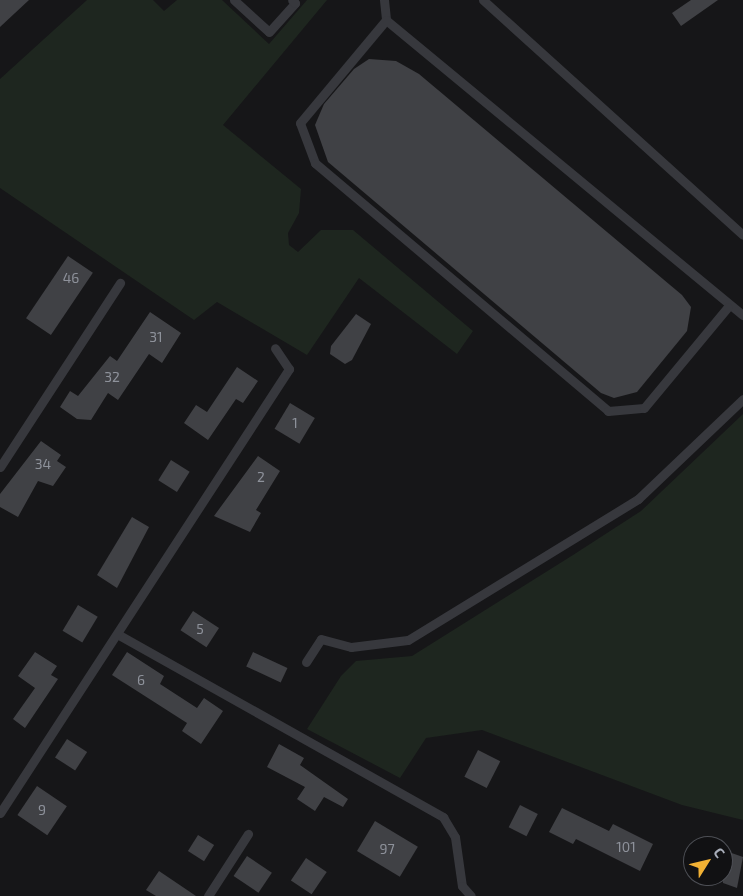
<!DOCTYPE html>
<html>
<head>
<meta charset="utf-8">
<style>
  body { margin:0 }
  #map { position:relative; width:743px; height:896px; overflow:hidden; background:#161618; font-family:"Exo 2",sans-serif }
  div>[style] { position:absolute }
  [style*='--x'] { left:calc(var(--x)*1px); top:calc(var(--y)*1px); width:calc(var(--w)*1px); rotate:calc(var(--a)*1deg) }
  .green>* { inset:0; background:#1e261f }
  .building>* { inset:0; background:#404145; transform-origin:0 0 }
  .service>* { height:9px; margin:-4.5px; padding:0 4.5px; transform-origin:4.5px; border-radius:4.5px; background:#37383d }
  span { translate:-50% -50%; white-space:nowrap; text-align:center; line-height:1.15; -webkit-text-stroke:4px #111113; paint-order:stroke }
  .number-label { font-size:14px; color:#8e929b }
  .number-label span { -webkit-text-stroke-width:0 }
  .north { position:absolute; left:683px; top:836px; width:50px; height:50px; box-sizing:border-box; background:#111113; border:1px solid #4d4f55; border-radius:50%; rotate:54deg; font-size:14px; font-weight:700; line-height:20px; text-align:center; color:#a8adb8 }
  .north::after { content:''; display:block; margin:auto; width:18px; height:22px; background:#f2b134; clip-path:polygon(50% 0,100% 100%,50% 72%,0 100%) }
</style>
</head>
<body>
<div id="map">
  <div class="green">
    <div style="clip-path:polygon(87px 0,153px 0,164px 11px,177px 0,222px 0,269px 44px,307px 0,327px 0,223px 125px,301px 189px,299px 213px,288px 233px,289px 245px,298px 252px,321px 230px,353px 230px,473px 331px,457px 354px,359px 278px,307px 355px,217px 302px,194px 320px,0 188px,0 79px)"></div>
    <div style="clip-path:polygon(743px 414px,743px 820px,682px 805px,482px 730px,426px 738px,400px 778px,307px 729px,341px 676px,356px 661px,412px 656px,573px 555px,641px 511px)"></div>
  </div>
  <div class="building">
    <div style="clip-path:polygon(0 0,29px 0,0 27px)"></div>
    <div style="clip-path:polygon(691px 0,718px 0,681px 26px,672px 13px)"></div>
    <div style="clip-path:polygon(369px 59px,396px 61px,419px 74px,682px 295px,691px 307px,687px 331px,637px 392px,614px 398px,601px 393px,328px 162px,315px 125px,324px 104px,354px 69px)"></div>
    <div style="left:68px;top:256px;width:30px;height:75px;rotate:34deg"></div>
    <div style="clip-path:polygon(150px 312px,181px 333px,162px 363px,149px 354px,118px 400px,108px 393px,91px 420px,77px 419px,60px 407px,70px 391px,78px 396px,110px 356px,117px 361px)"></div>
    <div style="clip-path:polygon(356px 314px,371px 324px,352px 360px,345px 364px,330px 354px,331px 346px)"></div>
    <div style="clip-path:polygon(237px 367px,258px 381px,243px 403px,236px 399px,208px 440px,184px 423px,196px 405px,207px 412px)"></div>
    <div style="left:290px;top:403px;width:29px;height:30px;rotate:31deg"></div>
    <div style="clip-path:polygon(41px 441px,61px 455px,57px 461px,66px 467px,53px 486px,38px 481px,18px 517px,0 507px,0 494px)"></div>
    <div style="clip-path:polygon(258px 456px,280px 471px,256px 510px,261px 513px,250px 532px,214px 516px)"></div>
    <div style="left:171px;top:460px;width:22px;height:24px;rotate:32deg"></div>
    <div style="clip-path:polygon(132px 517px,149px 527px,117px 588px,97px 575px)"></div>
    <div style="left:78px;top:605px;width:23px;height:30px;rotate:31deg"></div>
    <div style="left:193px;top:611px;width:31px;height:23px;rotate:33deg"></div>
    <div style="clip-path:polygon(35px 652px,57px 666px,51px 675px,58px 679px,25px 728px,13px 719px,35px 688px,18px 676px)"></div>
    <div style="clip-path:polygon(127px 652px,164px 676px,160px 684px,197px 708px,204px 698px,223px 711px,201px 744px,182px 731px,187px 723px,112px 675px)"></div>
    <div style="left:253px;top:652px;width:38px;height:16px;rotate:25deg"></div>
    <div style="left:67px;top:739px;width:24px;height:22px;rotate:33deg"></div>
    <div style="clip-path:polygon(279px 744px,304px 758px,300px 765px,348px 799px,343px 807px,324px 797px,315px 811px,297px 799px,305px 787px,267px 767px)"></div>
    <div style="left:478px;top:750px;width:25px;height:30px;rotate:27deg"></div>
    <div style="left:37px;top:786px;width:36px;height:35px;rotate:34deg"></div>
    <div style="left:520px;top:805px;width:20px;height:25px;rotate:27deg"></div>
    <div style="clip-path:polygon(562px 808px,609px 831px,613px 824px,653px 844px,640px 871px,576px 839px,573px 844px,549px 832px)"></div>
    <div style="left:375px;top:821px;width:50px;height:35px;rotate:31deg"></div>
    <div style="left:198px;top:835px;width:19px;height:19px;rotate:32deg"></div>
    <div style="clip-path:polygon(723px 850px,743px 857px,737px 888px,723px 883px)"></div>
    <div style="left:247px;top:856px;width:30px;height:24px;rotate:34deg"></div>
    <div style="left:306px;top:858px;width:25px;height:27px;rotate:34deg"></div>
    <div style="clip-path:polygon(159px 871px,196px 896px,156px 896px,146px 890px)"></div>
  </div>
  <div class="service">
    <div style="--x:234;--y:0;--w:47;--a:42.4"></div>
    <div style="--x:269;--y:32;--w:39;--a:-48"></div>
    <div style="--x:295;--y:3;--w:4;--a:-135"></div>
    <div style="--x:384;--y:0;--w:20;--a:84"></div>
    <div style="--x:386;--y:20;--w:463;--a:39.6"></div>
    <div style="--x:483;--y:0;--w:350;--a:42.1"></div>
    <div style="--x:386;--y:20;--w:134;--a:129.9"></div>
    <div style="--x:300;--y:123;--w:43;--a:69.4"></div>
    <div style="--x:315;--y:163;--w:384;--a:40.2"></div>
    <div style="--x:608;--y:411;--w:36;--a:-5"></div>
    <div style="--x:644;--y:408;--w:131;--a:-50.3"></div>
    <div style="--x:0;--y:467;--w:220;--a:-56.9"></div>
    <div style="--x:119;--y:635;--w:372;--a:29.3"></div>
    <div style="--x:443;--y:817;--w:23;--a:59"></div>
    <div style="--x:455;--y:837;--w:49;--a:81.9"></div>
    <div style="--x:462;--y:886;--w:13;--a:48"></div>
    <div style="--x:306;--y:662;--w:27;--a:-57"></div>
    <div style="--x:321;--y:639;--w:31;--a:15"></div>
    <div style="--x:351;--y:647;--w:57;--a:-7"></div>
    <div style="--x:408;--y:640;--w:270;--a:-31.5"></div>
    <div style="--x:638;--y:499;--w:145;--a:-43.6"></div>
    <div style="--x:0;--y:813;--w:530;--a:-56.94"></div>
    <div style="--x:289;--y:369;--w:25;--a:-124"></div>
    <div style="--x:208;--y:896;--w:74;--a:-57.2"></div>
  </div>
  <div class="number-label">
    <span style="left:71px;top:278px">46</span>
    <span style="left:156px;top:337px">31</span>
    <span style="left:112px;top:377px">32</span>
    <span style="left:295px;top:423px">1</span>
    <span style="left:43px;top:464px">34</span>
    <span style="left:261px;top:477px">2</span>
    <span style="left:200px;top:629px">5</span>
    <span style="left:141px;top:680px">6</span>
    <span style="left:42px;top:810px">9</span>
    <span style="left:626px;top:847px">101</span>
    <span style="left:387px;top:849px">97</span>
  </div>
  <div class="north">С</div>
</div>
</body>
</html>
